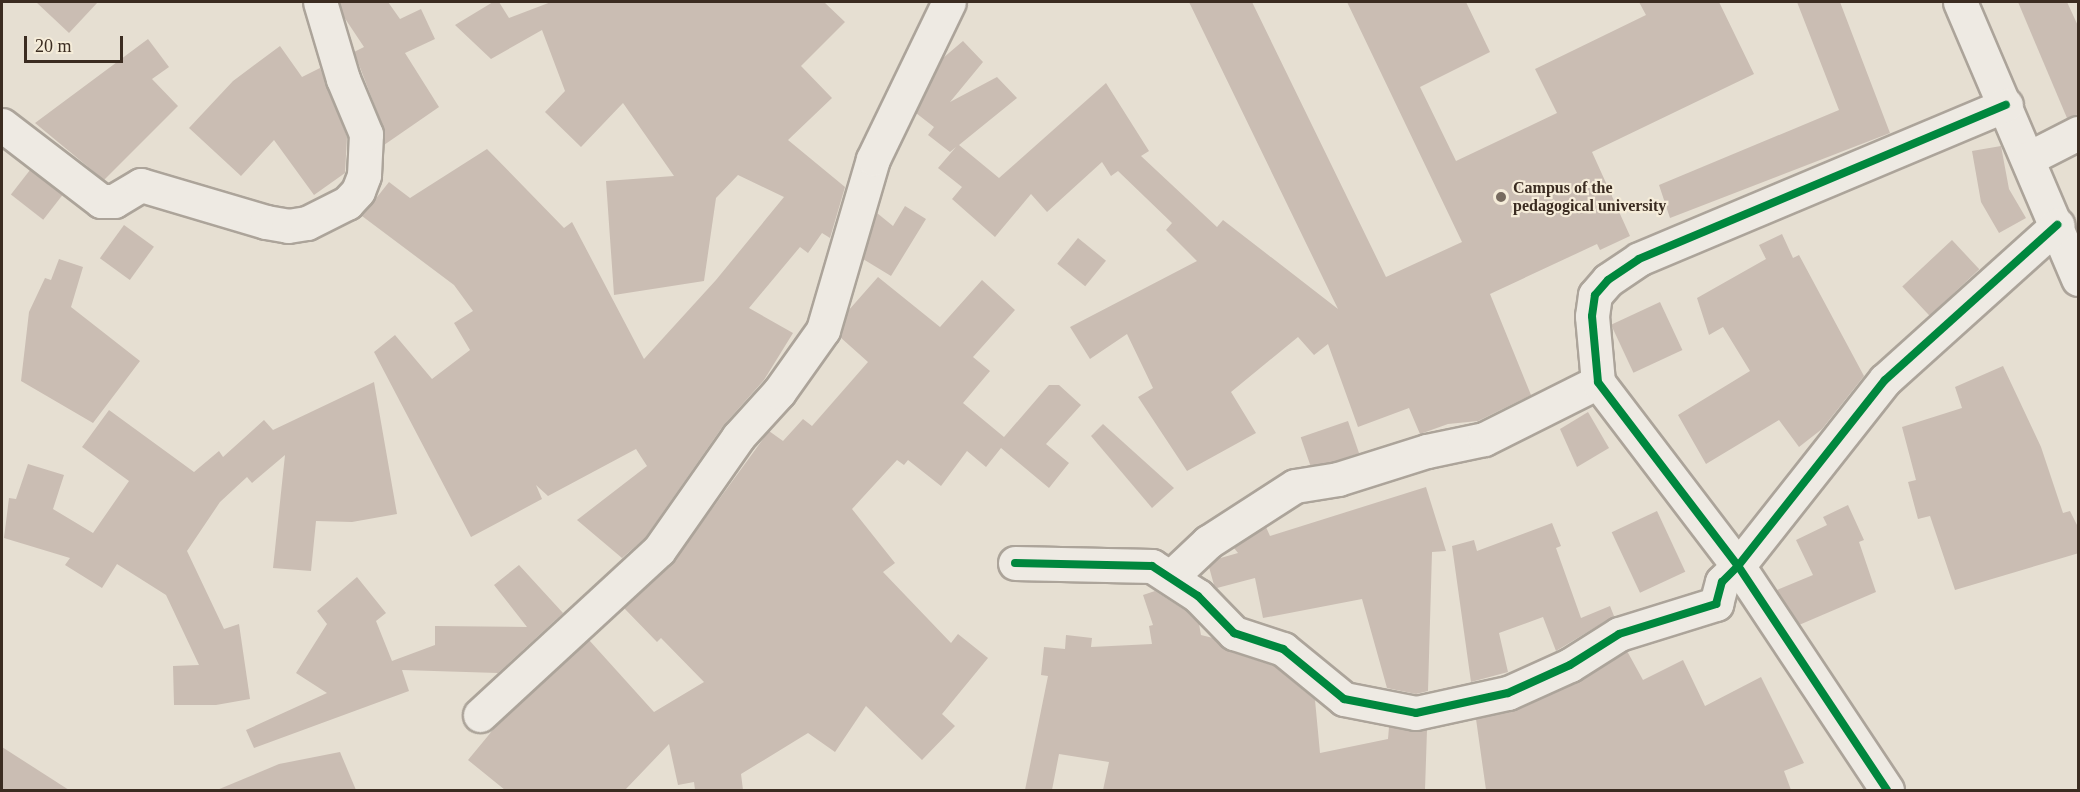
<!DOCTYPE html>
<html>
<head>
<meta charset="utf-8">
<style>
  body { margin:0 }
  #map { position:relative; width:2080px; height:792px; overflow:hidden; background:#e6dfd2; font-family:"Times New Roman",serif }
  div>[style] { position:absolute }
  [style*='--x'] { left:calc(var(--x)*1px); top:calc(var(--y)*1px); width:calc(var(--w)*1px); rotate:calc(var(--a)*1deg) }
  .building>* { inset:0; background:#cabdb3; transform-origin:0 0 }
  .roads { filter:drop-shadow(2px 0 #aca49a) drop-shadow(-2px 0 #aca49a) drop-shadow(0 2px #aca49a) drop-shadow(0 -2px #aca49a) }
  .minor>* { height:33px; margin:-16.5px; padding:0 16.5px; transform-origin:16.5px; border-radius:16.5px; background:#eeeae3 }
  .cycleway>* { height:8px; margin:-4px; padding:0 4px; transform-origin:4px; border-radius:4px; background:#00873e }
  .dots>* { width:16px; height:16px; translate:-50% -50%; box-sizing:border-box; border:3px solid #f5ecd9; border-radius:50% }
  span { translate:-50% -50%; white-space:nowrap; text-align:center; line-height:1.15; -webkit-text-stroke:4.5px #f5ecd9; paint-order:stroke }
  .poi-label { font-size:16px; color:#3b2c21; font-weight:700 }
  .left { translate:0 -50%; text-align:left }
  .frame { position:absolute; inset:0; border:3px solid #3b2c21; pointer-events:none }
  .scale { position:absolute; left:24px; top:36px; width:99px; height:27px; box-sizing:border-box; border:3px solid #3b2c21; border-top:0; padding-left:8px; font-size:18px; line-height:21px; white-space:nowrap; color:#3b2c21; -webkit-text-stroke:4px #f5ecd9; paint-order:stroke }
</style>
</head>
<body>
<div id="map">
  <div class="building">
    <div style="clip-path:polygon(36px 2px,98px 2px,69px 33px)"></div>
    <div style="clip-path:polygon(339px 2px,388px 2px,400px 19px,421px 9px,435px 39px,405px 53px,439px 107px,384px 145px,383px 127px,354px 52px,364px 47px,344px 17px)"></div>
    <div style="clip-path:polygon(493px 2px,499px 2px,509px 18px,551px 2px,824px 2px,845px 22px,801px 66px,832px 98px,788px 140px,845px 187px,830px 238px,822px 233px,808px 253px,800px 247px,749px 308px,793px 333px,764px 380px,723px 426px,645px 538px,622px 558px,577px 520px,647px 466px,636px 449px,548px 496px,536px 485px,542px 499px,471px 537px,374px 352px,395px 335px,432px 379px,470px 350px,454px 323px,473px 311px,454px 285px,362px 216px,389px 182px,410px 198px,487px 149px,564px 228px,572px 222px,644px 359px,716px 280px,784px 197px,738px 175px,716px 198px,704px 281px,614px 295px,606px 181px,674px 176px,623px 103px,581px 147px,545px 112px,565px 91px,542px 30px,491px 59px,455px 25px)"></div>
    <div style="clip-path:polygon(1189px 2px,1252px 2px,1386px 277px,1462px 242px,1347px 2px,1466px 2px,1490px 52px,1420px 87px,1456px 161px,1557px 113px,1535px 69px,1646px 15px,1639px 2px,1719px 2px,1754px 74px,1592px 152px,1630px 236px,1600px 250px,1597px 244px,1490px 294px,1531px 395px,1478px 421px,1448px 424px,1420px 434px,1409px 408px,1358px 427px,1328px 344px,1314px 355px,1298px 337px,1231px 392px,1256px 433px,1187px 471px,1138px 397px,1153px 388px,1127px 334px,1090px 359px,1070px 327px,1197px 261px,1166px 230px,1172px 223px,1118px 171px,1111px 176px,1102px 162px,1047px 212px,1031px 194px,995px 237px,952px 199px,962px 187px,938px 168px,956px 147px,950px 152px,928px 135px,934px 127px,916px 113px,943px 58px,963px 41px,983px 62px,950px 102px,997px 77px,1017px 98px,959px 145px,999px 178px,1106px 83px,1149px 151px,1141px 156px,1217px 227px,1223px 220px,1338px 309px)"></div>
    <div style="clip-path:polygon(1797px 2px,1840px 2px,1890px 133px,1670px 218px,1659px 185px,1839px 110px)"></div>
    <div style="clip-path:polygon(2018px 2px,2067px 2px,2079px 28px,2079px 114px,2067px 118px)"></div>
    <div style="clip-path:polygon(148px 39px,169px 67px,152px 79px,178px 106px,104px 180px,35px 123px)"></div>
    <div style="clip-path:polygon(280px 46px,302px 77px,320px 68px,347px 137px,345px 173px,314px 195px,274px 140px,241px 176px,189px 128px,233px 81px)"></div>
    <div style="clip-path:polygon(2001px 146px,2009px 189px,2026px 218px,1999px 233px,1981px 202px,1972px 151px)"></div>
    <div style="left:30px;top:170px;width:41px;height:31px;rotate:38deg"></div>
    <div style="clip-path:polygon(905px 206px,926px 219px,891px 276px,863px 259px,877px 213px,893px 226px)"></div>
    <div style="left:124px;top:225px;width:37px;height:41px;rotate:36deg"></div>
    <div style="clip-path:polygon(1782px 234px,1793px 258px,1799px 255px,1864px 376px,1822px 429px,1799px 447px,1779px 420px,1706px 464px,1678px 415px,1750px 371px,1723px 327px,1709px 335px,1697px 298px,1766px 259px,1759px 245px)"></div>
    <div style="left:1078px;top:238px;width:36px;height:33px;rotate:39deg"></div>
    <div style="left:1952px;top:240px;width:40px;height:68px;rotate:47deg"></div>
    <div style="clip-path:polygon(59px 259px,83px 267px,71px 307px,140px 361px,93px 423px,21px 381px,29px 312px,45px 278px,51px 280px)"></div>
    <div style="clip-path:polygon(878px 277px,940px 327px,982px 280px,1015px 310px,973px 357px,990px 371px,963px 403px,1004px 437px,1049px 385px,1059px 385px,1081px 405px,1046px 444px,1069px 463px,1049px 488px,1001px 448px,986px 467px,967px 451px,941px 486px,908px 460px,904px 465px,897px 460px,852px 509px,895px 563px,883px 572px,951px 643px,958px 634px,988px 658px,942px 714px,955px 726px,922px 760px,866px 706px,835px 752px,808px 733px,741px 774px,743px 790px,695px 790px,694px 782px,678px 785px,669px 744px,625px 790px,505px 790px,468px 760px,497px 725px,589px 640px,654px 712px,704px 682px,661px 638px,657px 642px,624px 608px,674px 561px,769px 431px,783px 441px,803px 419px,812px 426px,868px 362px,840px 337px,848px 311px)"></div>
    <div style="left:1660px;top:302px;width:53px;height:54px;rotate:65deg"></div>
    <div style="clip-path:polygon(2003px 366px,2041px 447px,2063px 513px,2070px 511px,2079px 529px,2079px 553px,1955px 590px,1930px 516px,1918px 519px,1908px 482px,1916px 480px,1902px 427px,1962px 408px,1955px 387px)"></div>
    <div style="clip-path:polygon(374px 382px,397px 514px,352px 522px,316px 521px,311px 571px,273px 568px,285px 455px,252px 483px,247px 477px,220px 502px,187px 551px,224px 629px,239px 624px,250px 699px,216px 705px,174px 705px,173px 666px,199px 665px,166px 595px,117px 564px,102px 588px,65px 565px,70px 558px,4px 538px,9px 498px,16px 499px,28px 464px,64px 475px,53px 509px,93px 533px,129px 481px,82px 447px,109px 410px,194px 472px,219px 451px,223px 457px,264px 420px,273px 430px)"></div>
    <div style="clip-path:polygon(1588px 412px,1609px 448px,1577px 467px,1560px 429px)"></div>
    <div style="left:1348px;top:421px;width:34px;height:50px;rotate:71deg"></div>
    <div style="clip-path:polygon(1103px 424px,1174px 488px,1152px 508px,1091px 436px)"></div>
    <div style="clip-path:polygon(1426px 487px,1446px 551px,1432px 552px,1428px 691px,1416px 694px,1387px 688px,1362px 599px,1263px 618px,1255px 578px,1217px 588px,1214px 585px,1209px 567px,1217px 559px,1238px 553px,1234px 548px,1266px 527px,1270px 536px)"></div>
    <div style="clip-path:polygon(1848px 505px,1864px 540px,1859px 542px,1876px 592px,1799px 625px,1777px 590px,1813px 575px,1796px 540px,1827px 525px,1823px 517px)"></div>
    <div style="left:1657px;top:511px;width:67px;height:50px;rotate:65deg"></div>
    <div style="clip-path:polygon(1552px 523px,1561px 546px,1556px 548px,1581px 618px,1610px 606px,1614px 616px,1556px 651px,1543px 617px,1499px 633px,1508px 672px,1471px 682px,1452px 546px,1474px 540px,1477px 551px)"></div>
    <div style="clip-path:polygon(519px 565px,563px 613px,498px 673px,402px 670px,409px 691px,254px 748px,246px 730px,327px 693px,296px 673px,327px 624px,317px 611px,357px 577px,386px 613px,376px 621px,392px 661px,435px 645px,435px 626px,527px 627px,494px 585px)"></div>
    <div style="clip-path:polygon(1155px 591px,1186px 611px,1199px 624px,1201px 635px,1213px 638px,1228px 651px,1274px 666px,1315px 700px,1320px 753px,1388px 739px,1389px 727px,1427px 730px,1425px 790px,1103px 790px,1109px 762px,1059px 754px,1052px 790px,1025px 790px,1048px 676px,1041px 675px,1044px 647px,1065px 649px,1066px 635px,1092px 638px,1091px 647px,1152px 644px,1149px 626px,1153px 625px,1143px 595px)"></div>
    <div style="clip-path:polygon(1627px 651px,1643px 680px,1683px 660px,1705px 706px,1761px 677px,1804px 763px,1784px 771px,1791px 790px,1486px 790px,1476px 719px,1516px 710px,1578px 682px)"></div>
    <div style="clip-path:polygon(2px 747px,69px 790px,2px 790px)"></div>
    <div style="clip-path:polygon(340px 752px,356px 790px,217px 790px,279px 764px)"></div>
  </div>
  <div class="roads">
    <div class="minor">
      <div style="--x:1960;--y:2;--w:301;--a:66.9"></div>
      <div style="--x:2;--y:125;--w:125;--a:37.5"></div>
      <div style="--x:101;--y:201;--w:13;--a:0"></div>
      <div style="--x:114;--y:201;--w:31;--a:-31"></div>
      <div style="--x:141;--y:185;--w:130;--a:16.5"></div>
      <div style="--x:266;--y:222;--w:22;--a:10"></div>
      <div style="--x:288;--y:226;--w:19;--a:-9"></div>
      <div style="--x:307;--y:223;--w:45;--a:-26.6"></div>
      <div style="--x:347;--y:203;--w:16;--a:-47"></div>
      <div style="--x:358;--y:191;--w:17;--a:-69"></div>
      <div style="--x:364;--y:175;--w:41;--a:-87.2"></div>
      <div style="--x:366;--y:134;--w:60;--a:-112.7"></div>
      <div style="--x:343;--y:79;--w:80;--a:-106.6"></div>
      <div style="--x:2029;--y:158;--w:55;--a:-27"></div>
      <div style="--x:1015;--y:563;--w:137;--a:1.3"></div>
      <div style="--x:1152;--y:566;--w:55;--a:33.1"></div>
      <div style="--x:1198;--y:596;--w:52;--a:45.8"></div>
      <div style="--x:1234;--y:633;--w:52;--a:18.1"></div>
      <div style="--x:1283;--y:649;--w:79;--a:39.3"></div>
      <div style="--x:1344;--y:699;--w:73;--a:11"></div>
      <div style="--x:1416;--y:713;--w:94;--a:-12.3"></div>
      <div style="--x:1508;--y:693;--w:68;--a:-24.3"></div>
      <div style="--x:1570;--y:665;--w:58;--a:-32.3"></div>
      <div style="--x:1619;--y:634;--w:102;--a:-17.2"></div>
      <div style="--x:1716;--y:604;--w:23;--a:-75"></div>
      <div style="--x:1722;--y:582;--w:23;--a:-45"></div>
      <div style="--x:1738;--y:566;--w:237;--a:-51.7"></div>
      <div style="--x:1885;--y:380;--w:232;--a:-42"></div>
      <div style="--x:1172;--y:576;--w:50;--a:-43.4"></div>
      <div style="--x:1208;--y:542;--w:103;--a:-32.8"></div>
      <div style="--x:1295;--y:486;--w:44;--a:-9.2"></div>
      <div style="--x:1338;--y:479;--w:93;--a:-17.5"></div>
      <div style="--x:1427;--y:451;--w:58;--a:-11.9"></div>
      <div style="--x:1484;--y:439;--w:127;--a:-26.6"></div>
      <div style="--x:480;--y:715;--w:243;--a:-42.7"></div>
      <div style="--x:659;--y:550;--w:138;--a:-55"></div>
      <div style="--x:738;--y:437;--w:61;--a:-47.7"></div>
      <div style="--x:779;--y:392;--w:76;--a:-54.6"></div>
      <div style="--x:823;--y:330;--w:178;--a:-73.7"></div>
      <div style="--x:873;--y:159;--w:174;--a:-64.2"></div>
      <div style="--x:1887;--y:790;--w:269;--a:-123.6"></div>
      <div style="--x:1738;--y:566;--w:231;--a:-127.3"></div>
      <div style="--x:1598;--y:382;--w:66;--a:-95.2"></div>
      <div style="--x:1592;--y:316;--w:21;--a:-82"></div>
      <div style="--x:1595;--y:295;--w:20;--a:-49"></div>
      <div style="--x:1608;--y:280;--w:37;--a:-34"></div>
      <div style="--x:1639;--y:259;--w:398;--a:-22.8"></div>
    </div>
  </div>
  <div class="cycleway">
    <div style="--x:1015;--y:563;--w:137;--a:1.3"></div>
    <div style="--x:1152;--y:566;--w:55;--a:33.1"></div>
    <div style="--x:1198;--y:596;--w:52;--a:45.8"></div>
    <div style="--x:1234;--y:633;--w:52;--a:18.1"></div>
    <div style="--x:1283;--y:649;--w:79;--a:39.3"></div>
    <div style="--x:1344;--y:699;--w:73;--a:11"></div>
    <div style="--x:1416;--y:713;--w:94;--a:-12.3"></div>
    <div style="--x:1508;--y:693;--w:68;--a:-24.3"></div>
    <div style="--x:1570;--y:665;--w:58;--a:-32.3"></div>
    <div style="--x:1619;--y:634;--w:102;--a:-17.2"></div>
    <div style="--x:1716;--y:604;--w:23;--a:-75"></div>
    <div style="--x:1722;--y:582;--w:23;--a:-45"></div>
    <div style="--x:1738;--y:566;--w:237;--a:-51.7"></div>
    <div style="--x:1885;--y:380;--w:232;--a:-42"></div>
    <div style="--x:1887;--y:790;--w:269;--a:-123.6"></div>
    <div style="--x:1738;--y:566;--w:231;--a:-127.3"></div>
    <div style="--x:1598;--y:382;--w:66;--a:-95.2"></div>
    <div style="--x:1592;--y:316;--w:21;--a:-82"></div>
    <div style="--x:1595;--y:295;--w:20;--a:-49"></div>
    <div style="--x:1608;--y:280;--w:37;--a:-34"></div>
    <div style="--x:1639;--y:259;--w:398;--a:-22.8"></div>
  </div>
  <div class="dots">
    <div style="left:1501px;top:197px;background:#776b5f"></div>
  </div>
  <div class="poi-label">
    <span class="left" style="left:1513px;top:197px">Campus of the<br>pedagogical university</span>
  </div>
  <div class="frame"></div>
  <div class="scale">20 m</div>
</div>
</body>
</html>
